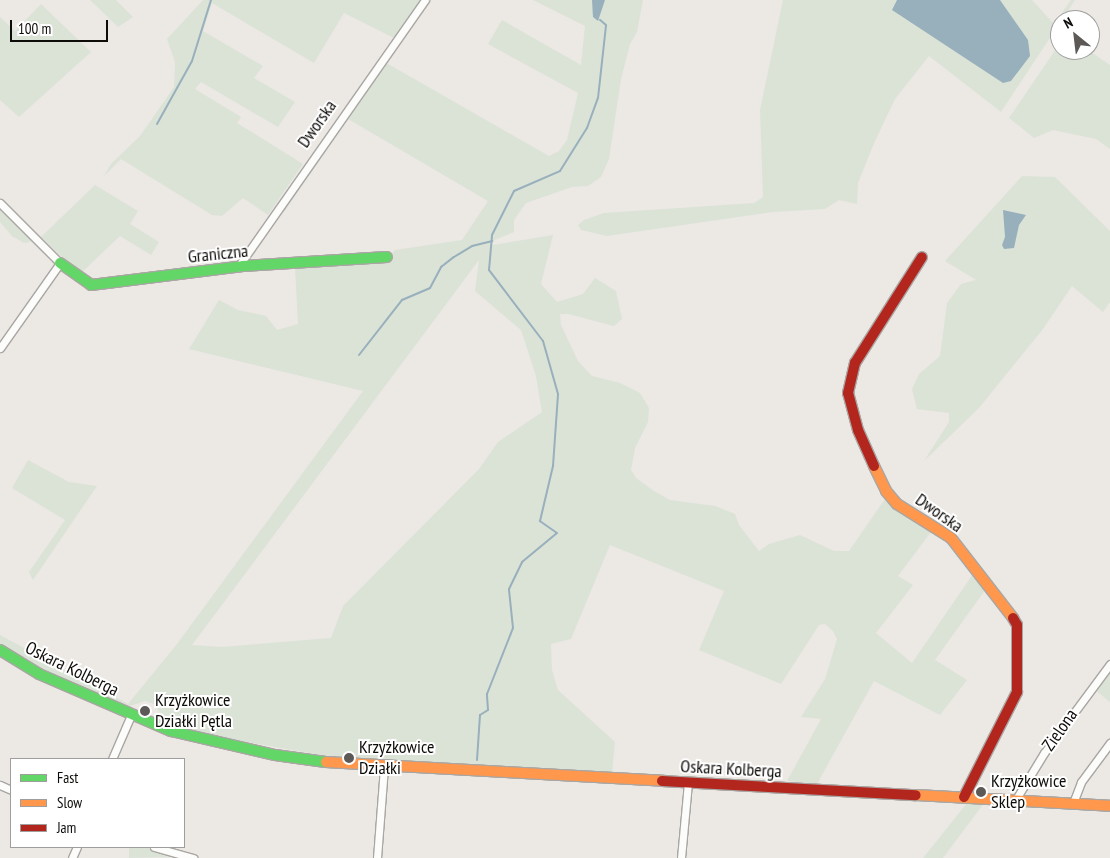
<!DOCTYPE html>
<html>
<head>
<meta charset="utf-8">
<style>
  body { margin:0 }
  #map { position:relative; width:1110px; height:858px; overflow:hidden; background:#ece8e4; font-family:"PT Sans Narrow",sans-serif }
  div>[style] { position:absolute }
  [style*='--x'] { left:calc(var(--x)*1px); top:calc(var(--y)*1px); width:calc(var(--w)*1px); rotate:calc(var(--a)*1deg) }
  .green>* { inset:0; background:#dbe3d7 }
  .water>* { inset:0; background:#98afbc }
  .stream>* { height:2px; margin:-1px; padding:0 1px; transform-origin:1px; border-radius:1px; background:#98afbc }
  .roads { filter:drop-shadow(1px 0 #a9a6a3) drop-shadow(-1px 0 #a9a6a3) drop-shadow(0 1px #a9a6a3) drop-shadow(0 -1px #a9a6a3) }
  .street>* { height:7px; margin:-3.5px; padding:0 3.5px; transform-origin:3.5px; border-radius:3.5px; background:#fcfcfb }
  .fast>* { height:10px; margin:-5px; padding:0 5px; transform-origin:5px; border-radius:5px; background:#63d668 }
  .slow>* { height:10px; margin:-5px; padding:0 5px; transform-origin:5px; border-radius:5px; background:#ff974d }
  .jam>* { height:10px; margin:-5px; padding:0 5px; transform-origin:5px; border-radius:5px; background:#b3261e }
  .dots>* { width:14px; height:14px; translate:-50% -50%; box-sizing:border-box; border:2px solid #fff; border-radius:50% }
  span { translate:-50% -50%; white-space:nowrap; text-align:center; line-height:1.15; -webkit-text-stroke:4px #fff; paint-order:stroke }
  .street-label { font-size:18px; color:#0e0c09 }
  .poi-label { font-size:18px; color:#0e0c09 }
  .left { translate:0 -50%; text-align:left }
  .legend { position:absolute; left:10px; top:758px; width:175px; height:90px; box-sizing:border-box; background:#fff; border:1px solid #9f9e9d; margin:0; padding:6px 9px; list-style:none; font-size:15px; color:#0e0c09 }
  .legend li { display:flex; align-items:center; gap:10px; height:25px }
  .legend b { width:25px; border:1px solid #9f9e9d }
  .north { position:absolute; left:1050px; top:10px; width:50px; height:50px; box-sizing:border-box; background:#fff; border:1px solid #9f9e9d; border-radius:50%; rotate:331deg; font-size:14px; font-weight:700; line-height:20px; text-align:center; color:#0e0c09 }
  .north::after { content:''; display:block; margin:auto; width:18px; height:22px; background:#5c5956; clip-path:polygon(50% 0,100% 100%,50% 72%,0 100%) }
  .scale { position:absolute; left:10px; top:20px; width:98px; height:22px; box-sizing:border-box; border:2px solid #0e0c09; border-top:0; padding-left:6px; font-size:15px; line-height:18px; white-space:nowrap; color:#0e0c09; -webkit-text-stroke:4px #fff; paint-order:stroke }
</style>
</head>
<body>
<div id="map">
  <div class="green">
    <div style="clip-path:polygon(90px 0,116px 0,133px 17px,118px 27px)"></div>
    <div style="clip-path:polygon(203px 0,422px 0,394px 38px,344px 13px,314px 63px,212px 3px,203px 31px,263px 66px,254px 78px,295px 102px,278px 127px,201px 82px,195px 89px,241px 117px,237px 123px,303px 164px,268px 215px,243px 198px,222px 216px,212px 215px,121px 159px,104px 176px,111px 164px,140px 136px,174px 87px,175px 62px,167px 39px)"></div>
    <div style="clip-path:polygon(evenodd,533px 0,643px 0,637px 32px,630px 44px,621px 79px,609px 159px,601px 177px,588px 186px,572px 187px,526px 203px,514px 220px,514px 232px,492px 241px,493px 245px,553px 235px,541px 284px,557px 302px,583px 294px,595px 278px,616px 291px,622px 319px,614px 326px,568px 314px,560px 314px,561px 325px,578px 361px,592px 376px,620px 383px,640px 393px,649px 408px,648px 422px,635px 448px,631px 470px,636px 478px,654px 491px,670px 500px,715px 506px,735px 514px,739px 525px,759px 551px,769px 544px,800px 535px,834px 551px,849px 551px,885px 499px,934px 528px,898px 576px,913px 585px,876px 633px,912px 663px,975px 571px,988px 586px,935px 660px,967px 680px,940px 715px,874px 681px,817px 784px,787px 781px,821px 719px,801px 717px,825px 679px,837px 639px,833px 631px,825px 624px,819px 625px,781px 684px,699px 650px,724px 591px,610px 545px,571px 639px,551px 644px,552px 670px,558px 690px,615px 742px,612px 773px,331px 757px,203px 734px,167px 723px,154px 704px,145px 701px,124px 708px,42px 671px,0 647px,0 635px,128px 704px,177px 644px,363px 391px,189px 349px,219px 300px,238px 310px,266px 316px,277px 330px,298px 324px,295px 267px,384px 262px,395px 250px,462px 240px,488px 201px,348px 119px,284px 212px,280px 210px,383px 61px,549px 156px,559px 151px,567px 140px,578px 93px,488px 44px,502px 20px,581px 65px,585px 26px,533px 0,479px 260px,475px 291px,521px 330px,536px 376px,542px 412px,498px 442px,479px 469px,343px 606px,331px 638px,221px 647px,192px 645px,479px 260px)"></div>
    <div style="clip-path:polygon(783px 0,1032px 0,1054px 24px,1071px 0,1075px 0,1001px 112px,929px 56px,895px 99px,875px 141px,858px 183px,857px 204px,839px 200px,825px 209px,773px 212px,607px 236px,581px 230px,578px 225px,584px 220px,604px 213px,754px 203px,763px 197px,760px 110px)"></div>
    <div style="clip-path:polygon(41px 4px,91px 52px,19px 117px,0 100px,0 17px,15px 31px)"></div>
    <div style="clip-path:polygon(1060px 43px,1060px 50px,1088px 50px,1110px 65px,1110px 149px,1096px 139px,1053px 130px,1034px 138px,1009px 118px)"></div>
    <div style="clip-path:polygon(1022px 176px,1055px 177px,1110px 231px,1110px 302px,1103px 312px,1072px 286px,1043px 329px,979px 408px,924px 461px,949px 422px,949px 413px,917px 409px,912px 389px,919px 374px,940px 356px,947px 303px,961px 284px,976px 280px,945px 261px)"></div>
    <div style="clip-path:polygon(95px 185px,138px 211px,130px 224px,159px 242px,151px 255px,120px 236px,80px 274px,41px 237px)"></div>
    <div style="clip-path:polygon(0 206px,33px 241px,24px 243px,12px 236px,0 222px)"></div>
    <div style="clip-path:polygon(28px 460px,69px 482px,97px 486px,33px 580px,29px 572px,65px 520px,12px 488px)"></div>
    <div style="clip-path:polygon(1110px 668px,1110px 702px,1093px 688px)"></div>
    <div style="clip-path:polygon(967px 803px,984px 803px,943px 858px,923px 858px)"></div>
    <div style="clip-path:polygon(129px 847px,147px 847px,169px 853px,171px 857px,129px 858px)"></div>
  </div>
  <div class="water">
    <div style="clip-path:polygon(592px 0,605px 0,598px 21px,593px 17px)"></div>
    <div style="clip-path:polygon(897px 0,1000px 0,1028px 40px,1030px 56px,1011px 81px,1003px 83px,892px 10px)"></div>
    <div style="clip-path:polygon(1003px 210px,1026px 215px,1019px 225px,1014px 248px,1004px 249px,1002px 245px,1005px 237px)"></div>
  </div>
  <div class="stream">
    <div style="--x:157;--y:124;--w:72;--a:-60.9"></div>
    <div style="--x:192;--y:61;--w:64;--a:-72.7"></div>
    <div style="--x:359;--y:355;--w:70;--a:-52"></div>
    <div style="--x:402;--y:300;--w:30;--a:-23"></div>
    <div style="--x:430;--y:288;--w:24;--a:-62"></div>
    <div style="--x:441;--y:267;--w:16;--a:-38"></div>
    <div style="--x:454;--y:257;--w:21;--a:-31"></div>
    <div style="--x:472;--y:246;--w:21;--a:-14"></div>
    <div style="--x:477;--y:760;--w:45;--a:-86.2"></div>
    <div style="--x:480;--y:715;--w:9;--a:-32"></div>
    <div style="--x:488;--y:710;--w:16;--a:-94"></div>
    <div style="--x:487;--y:694;--w:71;--a:-68.5"></div>
    <div style="--x:513;--y:628;--w:39;--a:-96"></div>
    <div style="--x:509;--y:589;--w:30;--a:-64"></div>
    <div style="--x:522;--y:562;--w:45;--a:-39.6"></div>
    <div style="--x:557;--y:533;--w:21;--a:-145"></div>
    <div style="--x:540;--y:521;--w:57;--a:-76.7"></div>
    <div style="--x:553;--y:466;--w:72;--a:-86"></div>
    <div style="--x:558;--y:394;--w:55;--a:-105.8"></div>
    <div style="--x:543;--y:341;--w:89;--a:-127.3"></div>
    <div style="--x:489;--y:270;--w:35;--a:-85"></div>
    <div style="--x:492;--y:235;--w:49;--a:-63.4"></div>
    <div style="--x:514;--y:191;--w:50;--a:-23.5"></div>
    <div style="--x:560;--y:171;--w:51;--a:-57.9"></div>
    <div style="--x:587;--y:128;--w:32;--a:-70"></div>
    <div style="--x:598;--y:98;--w:73;--a:-83.7"></div>
    <div style="--x:606;--y:25;--w:8;--a:-140"></div>
  </div>
  <div class="roads">
    <div class="street">
      <div style="--x:0;--y:203;--w:85;--a:45"></div>
      <div style="--x:60;--y:263;--w:104;--a:125.2"></div>
      <div style="--x:238;--y:267;--w:326;--a:-55"></div>
      <div style="--x:112;--y:759;--w:48;--a:-66.6"></div>
      <div style="--x:0;--y:785;--w:12;--a:24"></div>
      <div style="--x:1016;--y:799;--w:54;--a:-58.7"></div>
      <div style="--x:1044;--y:753;--w:111;--a:-53.4"></div>
      <div style="--x:1073;--y:803;--w:22;--a:-69"></div>
      <div style="--x:1081;--y:782;--w:49;--a:-53.4"></div>
      <div style="--x:154;--y:847;--w:41;--a:15.8"></div>
      <div style="--x:72;--y:858;--w:12;--a:-66"></div>
      <div style="--x:377;--y:858;--w:91;--a:-85.6"></div>
      <div style="--x:681;--y:858;--w:75;--a:-84.7"></div>
    </div>
    <div class="fast">
      <div style="--x:60;--y:263;--w:38;--a:35"></div>
      <div style="--x:91;--y:285;--w:153;--a:-7.1"></div>
      <div style="--x:243;--y:266;--w:144;--a:-3.6"></div>
      <div style="--x:0;--y:650;--w:46;--a:31.6"></div>
      <div style="--x:39;--y:674;--w:144;--a:23.4"></div>
      <div style="--x:171;--y:731;--w:107;--a:13"></div>
      <div style="--x:275;--y:755;--w:51;--a:7.8"></div>
    </div>
    <div class="slow">
      <div style="--x:874;--y:466;--w:28;--a:64"></div>
      <div style="--x:886;--y:491;--w:17;--a:50"></div>
      <div style="--x:897;--y:504;--w:64;--a:32.2"></div>
      <div style="--x:951;--y:538;--w:101;--a:52.2"></div>
      <div style="--x:326;--y:762;--w:337;--a:3.2"></div>
      <div style="--x:916;--y:795;--w:194;--a:3.2"></div>
    </div>
    <div class="jam">
      <div style="--x:874;--y:466;--w:39;--a:-114"></div>
      <div style="--x:858;--y:430;--w:38;--a:-105"></div>
      <div style="--x:848;--y:393;--w:31;--a:-77"></div>
      <div style="--x:855;--y:363;--w:125;--a:-57.7"></div>
      <div style="--x:662;--y:781;--w:254;--a:3.2"></div>
      <div style="--x:964;--y:797;--w:118;--a:-63.2"></div>
      <div style="--x:1017;--y:692;--w:67;--a:-90"></div>
      <div style="--x:1017;--y:625;--w:8;--a:-120"></div>
    </div>
  </div>
  <div class="dots">
    <div style="left:145px;top:711px;background:#5c5956"></div>
    <div style="left:349px;top:758px;background:#5c5956"></div>
    <div style="left:981px;top:792px;background:#5c5956"></div>
  </div>
  <div class="street-label">
    <span style="left:317px;top:124px;rotate:-55deg">Dworska</span>
    <span style="left:218px;top:254px;rotate:-6deg">Graniczna</span>
    <span style="left:939px;top:513px;rotate:35deg">Dworska</span>
    <span style="left:72px;top:669px;rotate:26deg">Oskara Kolberga</span>
    <span style="left:1060px;top:730px;rotate:-55deg">Zielona</span>
    <span style="left:731px;top:769px;rotate:3deg">Oskara Kolberga</span>
  </div>
  <div class="poi-label">
    <span class="left" style="left:155px;top:711px">Krzyżkowice<br>Działki Pętla</span>
    <span class="left" style="left:359px;top:758px">Krzyżkowice<br>Działki</span>
    <span class="left" style="left:991px;top:792px">Krzyżkowice<br>Sklep</span>
  </div>
  <ul class="legend">
  <li><b style="height:6px;background:#63d668"></b>Fast</li>
  <li><b style="height:6px;background:#ff974d"></b>Slow</li>
  <li><b style="height:6px;background:#b3261e"></b>Jam</li>
  </ul>
  <div class="north">N</div>
  <div class="scale">100 m</div>
</div>
</body>
</html>
